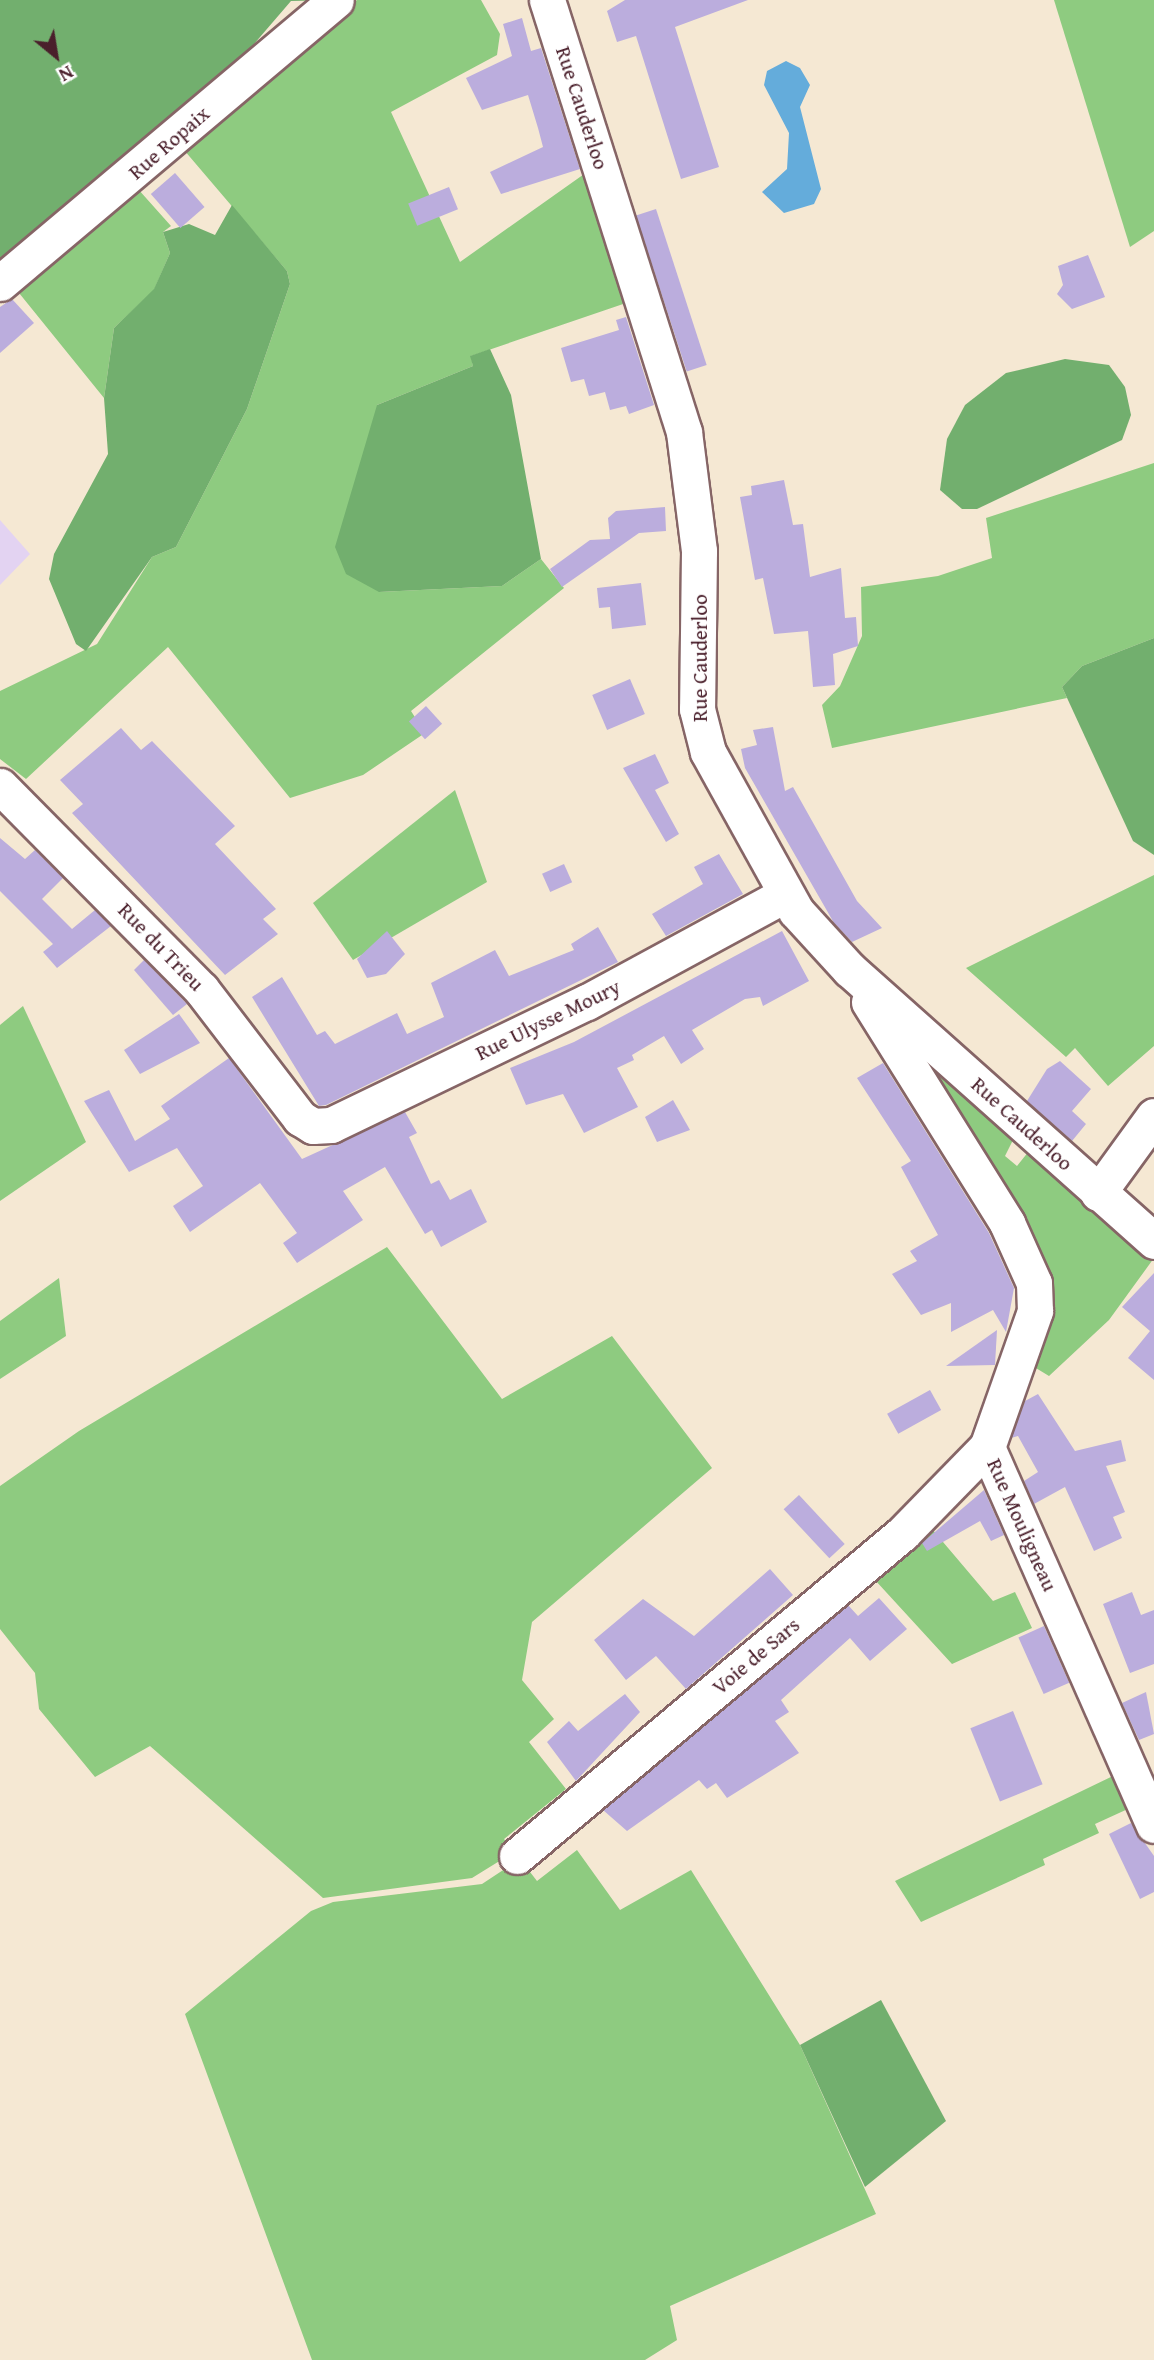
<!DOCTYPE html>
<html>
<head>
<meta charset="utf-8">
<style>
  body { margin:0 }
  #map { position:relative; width:1154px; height:2360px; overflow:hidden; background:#f5e8d3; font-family:"Gentium Book Plus",serif }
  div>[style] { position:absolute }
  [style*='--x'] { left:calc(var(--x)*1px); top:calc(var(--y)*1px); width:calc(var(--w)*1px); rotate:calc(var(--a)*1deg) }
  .built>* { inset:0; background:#e3d3f2 }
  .green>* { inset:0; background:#8ecb80 }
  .forest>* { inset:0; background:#72af6e }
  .water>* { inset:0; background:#64acdb }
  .building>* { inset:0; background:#bbaddd; transform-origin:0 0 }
  .roads { filter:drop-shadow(2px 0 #866566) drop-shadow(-2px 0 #866566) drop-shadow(0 2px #866566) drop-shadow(0 -2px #866566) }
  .minor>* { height:35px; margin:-17.5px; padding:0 17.5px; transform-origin:17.5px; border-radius:17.5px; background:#fff }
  span { translate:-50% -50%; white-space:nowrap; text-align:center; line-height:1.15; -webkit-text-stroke:5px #fff; paint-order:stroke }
  .street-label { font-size:21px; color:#4a1f2b }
  .north { position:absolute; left:21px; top:21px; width:70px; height:70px; -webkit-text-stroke:5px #fff; paint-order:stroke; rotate:150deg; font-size:19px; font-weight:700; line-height:28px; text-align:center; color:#4a1f2b }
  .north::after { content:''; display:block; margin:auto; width:24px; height:32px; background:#4a1f2b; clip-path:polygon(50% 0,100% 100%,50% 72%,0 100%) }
</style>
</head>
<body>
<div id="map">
  <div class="built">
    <div style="clip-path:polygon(0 520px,30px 554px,0 585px)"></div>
  </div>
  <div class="green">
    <div style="clip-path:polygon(357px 0,481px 0,500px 34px,497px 55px,391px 112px,460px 262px,587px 172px,629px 302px,471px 356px,473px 366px,377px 405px,379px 592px,502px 586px,541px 559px,564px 588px,411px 711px,425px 733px,363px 775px,290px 798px,168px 647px,26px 779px,0 759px,0 691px,97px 644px,152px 557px,176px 547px,247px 409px,290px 284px,287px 271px,184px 150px)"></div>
    <div style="clip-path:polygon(1054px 0,1154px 0,1154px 231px,1130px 247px)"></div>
    <div style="clip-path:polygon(138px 189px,171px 226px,163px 232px,170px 253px,154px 290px,114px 328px,104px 398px,15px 288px)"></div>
    <div style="clip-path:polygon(1154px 463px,1154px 638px,1082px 666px,1062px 687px,1067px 698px,832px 748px,822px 705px,840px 686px,862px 636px,861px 587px,938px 576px,992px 558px,986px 518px)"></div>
    <div style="clip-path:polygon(455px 790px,487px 882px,353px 960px,313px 903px)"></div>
    <div style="clip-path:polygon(1154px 875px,1154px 1046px,1108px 1086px,1075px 1048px,1066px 1057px,966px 968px)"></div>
    <div style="clip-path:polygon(23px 1006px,86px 1142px,0 1201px,0 1025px)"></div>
    <div style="clip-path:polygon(922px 1053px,1017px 1132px,1005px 1156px,1017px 1166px,1033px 1146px,1154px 1258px,1109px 1320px,1049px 1376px,1026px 1362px,1046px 1268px,1041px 1252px,917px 1061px)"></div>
    <div style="clip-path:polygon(387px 1247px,502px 1399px,612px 1336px,712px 1468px,532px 1622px,522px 1680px,554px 1719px,529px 1742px,566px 1789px,504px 1839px,514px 1852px,472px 1878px,323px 1898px,150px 1746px,95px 1777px,39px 1709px,35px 1673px,0 1629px,0 1486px,79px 1431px)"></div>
    <div style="clip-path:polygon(59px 1278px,66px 1336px,0 1379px,0 1321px)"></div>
    <div style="clip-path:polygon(932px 1529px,993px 1601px,1015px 1592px,1032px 1628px,952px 1664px,875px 1580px)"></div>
    <div style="clip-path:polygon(1115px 1775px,1130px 1808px,1095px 1824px,1099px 1833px,1043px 1859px,1045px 1865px,921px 1922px,895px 1881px)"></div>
    <div style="clip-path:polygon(577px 1850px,620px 1910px,691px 1870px,800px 2045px,876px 2214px,670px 2306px,677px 2340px,645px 2360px,312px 2360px,185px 2014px,311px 1911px,333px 1902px,482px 1884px,520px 1859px,537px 1881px)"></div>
  </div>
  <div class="forest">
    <div style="clip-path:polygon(0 0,336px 0,291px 1px,224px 79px,0 277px)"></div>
    <div style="clip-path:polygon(232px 205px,287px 271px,290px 284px,247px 409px,176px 547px,152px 557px,86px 651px,76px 644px,49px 579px,54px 554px,108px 454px,104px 398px,114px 328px,154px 289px,170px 253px,163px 232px,189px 224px,215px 235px)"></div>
    <div style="clip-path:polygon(490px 349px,511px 395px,541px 559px,502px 586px,379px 592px,346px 574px,335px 547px,377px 405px,473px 366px,470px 356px)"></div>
    <div style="clip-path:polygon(1065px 359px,1109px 365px,1125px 387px,1131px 415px,1122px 440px,977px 509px,962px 509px,940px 490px,947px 439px,965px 405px,1006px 373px)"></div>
    <div style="clip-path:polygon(1154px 638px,1154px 855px,1133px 841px,1062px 687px,1082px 666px)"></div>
    <div style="clip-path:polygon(881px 2000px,946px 2121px,865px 2187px,800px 2045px)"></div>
  </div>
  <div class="water">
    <div style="clip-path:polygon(786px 61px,800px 68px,810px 85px,800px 107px,821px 189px,814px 204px,784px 213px,762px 192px,787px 169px,789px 133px,764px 85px,767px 71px)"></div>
  </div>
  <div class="building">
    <div style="clip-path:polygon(625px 0,748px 0,675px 27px,719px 167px,681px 179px,636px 36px,617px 42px,607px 11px)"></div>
    <div style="clip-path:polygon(522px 18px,531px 51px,541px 48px,580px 169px,501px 194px,490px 172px,543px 147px,538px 128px,528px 95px,482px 110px,466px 78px,512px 56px,503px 24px)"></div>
    <div style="left:175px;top:173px;width:45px;height:32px;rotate:49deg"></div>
    <div style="left:449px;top:187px;width:24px;height:44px;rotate:68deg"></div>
    <div style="left:656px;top:209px;width:164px;height:21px;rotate:72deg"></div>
    <div style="clip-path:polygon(1088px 255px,1105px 297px,1072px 309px,1057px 294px,1063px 285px,1058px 266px)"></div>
    <div style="clip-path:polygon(12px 299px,34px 323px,0 353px,0 307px)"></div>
    <div style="clip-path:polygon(626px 317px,654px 405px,629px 414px,626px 406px,610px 410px,605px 392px,589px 396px,584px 379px,571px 382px,561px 348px,619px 330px,616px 320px)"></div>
    <div style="clip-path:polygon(784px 480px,793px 525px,803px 524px,810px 577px,841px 568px,845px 618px,856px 617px,858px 646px,833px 654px,835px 685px,813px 687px,808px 631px,774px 634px,763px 578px,755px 580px,740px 497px,752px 495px,751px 486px)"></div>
    <div style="clip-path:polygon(665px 507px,666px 531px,639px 533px,562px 587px,550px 569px,590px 540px,610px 539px,608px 518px,616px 511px)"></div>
    <div style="clip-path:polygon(641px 583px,646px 625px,612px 629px,610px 607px,599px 608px,597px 588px)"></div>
    <div style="left:630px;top:679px;width:38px;height:41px;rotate:67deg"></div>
    <div style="left:426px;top:706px;width:24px;height:23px;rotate:48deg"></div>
    <div style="clip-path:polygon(773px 727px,785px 791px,793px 787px,857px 901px,882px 928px,852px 942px,834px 923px,745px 768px,741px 749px,757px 745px,753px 730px)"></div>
    <div style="clip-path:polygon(121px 728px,141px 750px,152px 741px,235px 826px,215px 844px,276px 909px,263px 919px,278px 934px,225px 975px,72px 813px,83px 804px,60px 780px)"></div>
    <div style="clip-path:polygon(655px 754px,669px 783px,655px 790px,679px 834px,666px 842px,623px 768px)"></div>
    <div style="clip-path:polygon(0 838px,25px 859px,35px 850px,63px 878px,42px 899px,72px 929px,95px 910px,111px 926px,57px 968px,43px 952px,53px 944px,0 891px)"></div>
    <div style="clip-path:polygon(719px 854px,743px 894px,666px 936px,652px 914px,703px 884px,694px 867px)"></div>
    <div style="left:564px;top:864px;width:20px;height:24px;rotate:66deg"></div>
    <div style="clip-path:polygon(598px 927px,618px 962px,326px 1105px,319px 1106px,252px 997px,282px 977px,317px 1035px,325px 1031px,335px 1044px,397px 1013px,407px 1034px,444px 1017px,431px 983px,495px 950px,509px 976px,574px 950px,571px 944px)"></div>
    <div style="clip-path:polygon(387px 931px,405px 954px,386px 974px,367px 978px,357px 959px)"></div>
    <div style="clip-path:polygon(782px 931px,809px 981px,763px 1006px,760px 997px,745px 999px,692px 1030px,704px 1049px,681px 1064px,664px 1036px,632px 1055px,634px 1060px,617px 1068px,638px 1107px,584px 1133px,563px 1094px,526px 1105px,510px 1068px,574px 1042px)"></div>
    <div style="clip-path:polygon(144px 960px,187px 1004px,173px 1015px,134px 970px)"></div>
    <div style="clip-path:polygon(179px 1014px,200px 1043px,140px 1074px,124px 1050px)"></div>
    <div style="clip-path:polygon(229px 1058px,302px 1159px,405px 1112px,417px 1133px,409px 1137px,431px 1184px,439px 1180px,450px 1200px,471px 1189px,487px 1222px,441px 1247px,432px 1230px,425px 1234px,385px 1167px,343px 1191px,363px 1220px,297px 1263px,283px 1243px,297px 1233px,260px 1183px,190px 1232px,173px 1206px,203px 1186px,177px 1148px,129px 1172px,84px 1101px,109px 1090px,135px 1141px,170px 1119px,161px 1106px)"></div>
    <div style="clip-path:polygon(1060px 1061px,1091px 1089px,1072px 1111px,1086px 1124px,1072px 1141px,1027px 1101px,1047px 1069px)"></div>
    <div style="clip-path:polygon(883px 1063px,989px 1233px,1014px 1288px,1006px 1332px,993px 1310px,951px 1332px,951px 1303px,921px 1315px,892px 1274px,917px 1261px,910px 1251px,938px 1235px,901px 1167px,911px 1161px,857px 1078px)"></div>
    <div style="clip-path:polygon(673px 1100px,690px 1130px,657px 1142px,645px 1117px)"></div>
    <div style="clip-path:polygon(1154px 1273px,1154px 1380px,1128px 1358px,1150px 1331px,1122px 1307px)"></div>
    <div style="clip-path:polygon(997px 1330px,995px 1365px,946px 1366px)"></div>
    <div style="left:930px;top:1390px;width:23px;height:49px;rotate:61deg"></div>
    <div style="clip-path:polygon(1038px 1394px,1075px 1451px,1121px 1440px,1126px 1461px,1106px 1466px,1125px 1512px,1113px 1517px,1122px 1538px,1094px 1551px,1065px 1487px,1034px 1504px,1024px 1481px,1038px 1472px,1018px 1436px,1011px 1438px,1025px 1401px)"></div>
    <div style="clip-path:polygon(984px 1490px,1004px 1535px,991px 1541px,980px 1521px,927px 1551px,922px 1543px)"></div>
    <div style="left:799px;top:1495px;width:67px;height:21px;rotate:47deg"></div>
    <div style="clip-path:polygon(770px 1569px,793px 1595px,686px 1689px,656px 1656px,626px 1680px,594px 1640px,643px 1599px,694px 1636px)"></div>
    <div style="clip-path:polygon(1132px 1592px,1141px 1615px,1154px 1610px,1154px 1664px,1130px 1673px,1103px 1604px)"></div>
    <div style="clip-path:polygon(879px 1598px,907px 1629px,870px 1661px,850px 1638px,781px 1700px,789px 1712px,775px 1721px,799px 1753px,727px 1798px,716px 1783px,707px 1789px,699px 1780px,627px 1831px,603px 1810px,848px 1605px,858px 1616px)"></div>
    <div style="left:1044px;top:1626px;width:62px;height:28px;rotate:66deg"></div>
    <div style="clip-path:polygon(1146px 1692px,1154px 1734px,1139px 1740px,1122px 1703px)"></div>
    <div style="clip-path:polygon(625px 1694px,640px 1712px,576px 1781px,547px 1742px,569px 1721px,578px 1731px)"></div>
    <div style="left:1013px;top:1711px;width:79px;height:46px;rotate:68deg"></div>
    <div style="clip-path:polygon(1131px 1823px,1154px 1856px,1154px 1892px,1140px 1899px,1109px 1834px)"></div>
  </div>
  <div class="roads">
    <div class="minor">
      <div style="--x:547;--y:0;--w:453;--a:72.4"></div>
      <div style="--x:684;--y:432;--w:120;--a:82.8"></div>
      <div style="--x:699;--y:551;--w:158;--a:90.7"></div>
      <div style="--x:697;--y:709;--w:44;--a:75.7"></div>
      <div style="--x:708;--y:752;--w:182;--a:61"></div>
      <div style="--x:796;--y:911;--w:79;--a:47.6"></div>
      <div style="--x:849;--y:969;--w:409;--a:41.7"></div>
      <div style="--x:0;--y:283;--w:439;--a:-40.1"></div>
      <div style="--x:0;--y:786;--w:286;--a:45.3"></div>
      <div style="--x:201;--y:989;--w:163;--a:52.5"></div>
      <div style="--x:300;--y:1118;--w:15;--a:32"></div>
      <div style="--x:313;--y:1126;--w:18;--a:-3"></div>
      <div style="--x:331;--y:1125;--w:284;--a:-25.7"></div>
      <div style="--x:587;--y:1002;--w:224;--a:-28.5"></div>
      <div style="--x:869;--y:1002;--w:261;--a:58"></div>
      <div style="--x:1007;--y:1223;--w:66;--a:65.8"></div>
      <div style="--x:1034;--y:1283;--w:28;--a:88"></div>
      <div style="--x:1035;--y:1311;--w:144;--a:109.4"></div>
      <div style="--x:987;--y:1447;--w:413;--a:66.2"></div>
      <div style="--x:1098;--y:1193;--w:95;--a:-54"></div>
      <div style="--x:517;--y:1856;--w:503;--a:-39.92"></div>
      <div style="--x:903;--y:1533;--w:120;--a:-45.7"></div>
    </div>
  </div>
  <div class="street-label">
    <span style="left:582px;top:108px;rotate:72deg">Rue Cauderloo</span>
    <span style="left:169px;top:143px;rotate:-41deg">Rue Ropaix</span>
    <span style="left:700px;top:658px;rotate:-90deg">Rue Cauderloo</span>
    <span style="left:161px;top:947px;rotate:46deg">Rue du Trieu</span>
    <span style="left:548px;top:1020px;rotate:-26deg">Rue Ulysse Moury</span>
    <span style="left:1022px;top:1124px;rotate:42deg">Rue Cauderloo</span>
    <span style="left:1022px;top:1525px;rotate:66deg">Rue Mouligneau</span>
    <span style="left:756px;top:1656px;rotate:-40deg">Voie de Sars</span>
  </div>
  <div class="north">N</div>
</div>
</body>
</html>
